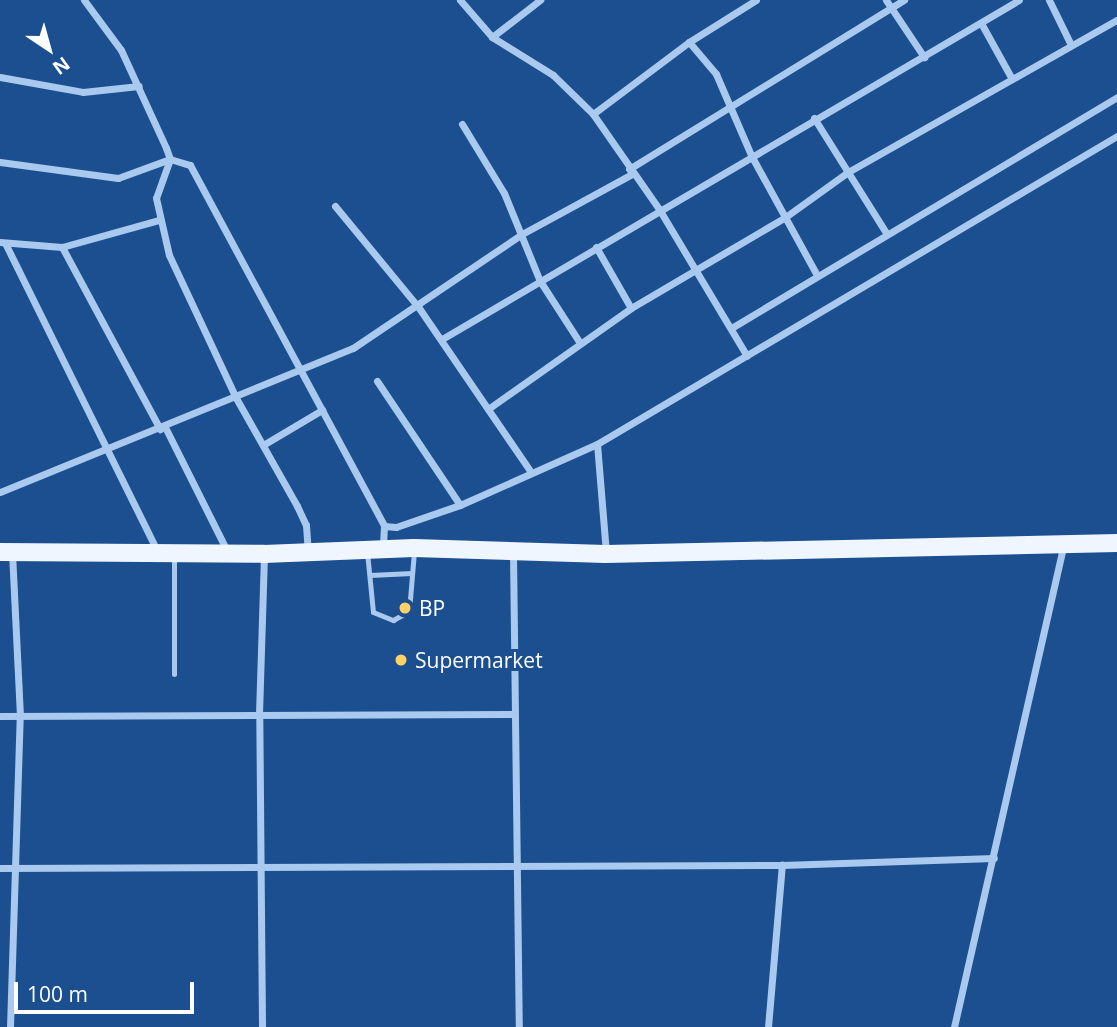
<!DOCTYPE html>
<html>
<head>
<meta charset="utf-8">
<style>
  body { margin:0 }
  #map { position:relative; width:1117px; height:1027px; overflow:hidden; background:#1b4f8f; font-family:"Open Sans",sans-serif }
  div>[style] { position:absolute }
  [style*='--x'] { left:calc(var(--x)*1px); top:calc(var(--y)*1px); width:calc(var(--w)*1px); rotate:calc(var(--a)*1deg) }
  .service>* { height:5px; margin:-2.5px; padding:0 2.5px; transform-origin:2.5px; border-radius:2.5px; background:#a9c9ee }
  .minor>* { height:7px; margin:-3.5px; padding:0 3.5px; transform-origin:3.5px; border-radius:3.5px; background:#a9c9ee }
  .primary>* { height:18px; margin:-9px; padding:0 9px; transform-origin:9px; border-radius:9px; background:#f0f6ff }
  .dots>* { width:19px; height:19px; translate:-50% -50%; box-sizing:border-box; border:4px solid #1b4f8f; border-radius:50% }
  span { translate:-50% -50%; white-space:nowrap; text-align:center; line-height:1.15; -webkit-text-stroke:6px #1b4f8f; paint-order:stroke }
  .poi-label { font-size:21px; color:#fff }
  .left { translate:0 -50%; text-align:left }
  .north { position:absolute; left:14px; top:14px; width:70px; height:70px; -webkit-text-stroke:5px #1b4f8f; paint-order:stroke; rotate:144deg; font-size:19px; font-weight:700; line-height:28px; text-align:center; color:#fff }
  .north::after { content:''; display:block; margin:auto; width:24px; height:32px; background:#fff; clip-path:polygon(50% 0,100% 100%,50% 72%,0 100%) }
  .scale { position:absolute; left:14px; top:982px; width:180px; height:32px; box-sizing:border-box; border:4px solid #fff; border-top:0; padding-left:9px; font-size:21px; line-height:24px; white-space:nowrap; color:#fff; -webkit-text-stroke:5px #1b4f8f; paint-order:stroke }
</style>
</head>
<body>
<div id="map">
  <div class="service">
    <div style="--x:367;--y:552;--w:60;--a:84.3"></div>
    <div style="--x:373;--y:612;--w:22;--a:22"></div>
    <div style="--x:393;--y:620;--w:18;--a:-29"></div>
    <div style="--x:409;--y:611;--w:59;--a:-85.2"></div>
    <div style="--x:370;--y:575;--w:42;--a:-2.7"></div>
    <div style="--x:174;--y:674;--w:119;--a:-90"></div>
  </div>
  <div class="minor">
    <div style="--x:84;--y:0;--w:62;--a:53.5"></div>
    <div style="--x:121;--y:50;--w:108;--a:65.3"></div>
    <div style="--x:166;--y:148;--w:12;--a:70"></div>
    <div style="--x:170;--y:159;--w:41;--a:109.7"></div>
    <div style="--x:156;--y:198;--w:58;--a:77.2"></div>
    <div style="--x:169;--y:255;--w:158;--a:64.9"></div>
    <div style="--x:236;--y:398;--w:124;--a:60.5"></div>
    <div style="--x:297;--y:506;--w:21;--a:65"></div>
    <div style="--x:306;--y:525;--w:27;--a:86"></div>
    <div style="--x:460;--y:0;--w:49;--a:49.1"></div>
    <div style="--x:492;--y:37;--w:72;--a:31.9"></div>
    <div style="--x:553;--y:75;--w:56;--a:44.3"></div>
    <div style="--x:593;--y:114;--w:116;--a:55.2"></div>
    <div style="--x:659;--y:209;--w:171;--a:59.1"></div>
    <div style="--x:886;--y:0;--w:69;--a:56.3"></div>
    <div style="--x:1049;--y:0;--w:50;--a:63.9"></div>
    <div style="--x:981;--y:23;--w:64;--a:61"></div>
    <div style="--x:492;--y:37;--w:61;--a:-37.6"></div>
    <div style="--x:689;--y:42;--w:42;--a:49.8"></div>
    <div style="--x:716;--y:74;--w:90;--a:66.6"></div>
    <div style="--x:752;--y:157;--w:135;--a:61.2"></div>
    <div style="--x:0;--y:77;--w:84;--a:10.2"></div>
    <div style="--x:83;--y:92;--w:56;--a:-6.1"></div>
    <div style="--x:593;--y:114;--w:120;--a:-36.9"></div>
    <div style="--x:689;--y:42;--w:79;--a:-32.1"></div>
    <div style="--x:814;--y:118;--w:136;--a:57.9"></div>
    <div style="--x:462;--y:124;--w:81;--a:58.7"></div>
    <div style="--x:504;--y:193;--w:95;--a:67.8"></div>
    <div style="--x:540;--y:281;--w:74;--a:57.2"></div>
    <div style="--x:0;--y:162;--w:119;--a:7.7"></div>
    <div style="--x:118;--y:178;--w:55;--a:-20.1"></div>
    <div style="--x:170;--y:159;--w:21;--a:17"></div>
    <div style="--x:190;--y:165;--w:410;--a:61.7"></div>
    <div style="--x:384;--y:526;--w:22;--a:93"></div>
    <div style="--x:629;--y:169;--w:323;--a:-31.6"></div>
    <div style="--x:335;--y:206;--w:132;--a:50.5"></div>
    <div style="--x:419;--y:308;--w:199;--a:55.7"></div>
    <div style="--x:0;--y:242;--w:62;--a:4.6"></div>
    <div style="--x:62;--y:247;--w:101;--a:-15.6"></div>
    <div style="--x:6;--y:245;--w:343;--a:63.7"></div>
    <div style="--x:62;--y:247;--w:207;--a:61.7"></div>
    <div style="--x:596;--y:247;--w:70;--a:60.2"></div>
    <div style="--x:733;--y:327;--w:448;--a:-30.9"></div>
    <div style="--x:442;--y:339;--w:669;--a:-30.44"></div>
    <div style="--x:377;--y:381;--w:149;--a:56.2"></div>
    <div style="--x:488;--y:409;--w:175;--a:-35.2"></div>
    <div style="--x:631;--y:308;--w:178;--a:-30.5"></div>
    <div style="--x:784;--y:218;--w:79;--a:-35.7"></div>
    <div style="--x:848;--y:172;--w:309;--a:-29.5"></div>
    <div style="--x:165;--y:427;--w:141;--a:63.4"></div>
    <div style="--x:263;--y:445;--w:69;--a:-30.7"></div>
    <div style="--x:0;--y:492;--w:381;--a:-22.2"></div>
    <div style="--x:353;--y:348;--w:204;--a:-34"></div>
    <div style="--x:522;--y:234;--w:125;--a:-28.6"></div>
    <div style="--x:384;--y:526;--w:12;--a:5"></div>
    <div style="--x:396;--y:527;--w:68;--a:-19"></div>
    <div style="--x:460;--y:505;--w:150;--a:-24"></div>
    <div style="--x:513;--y:553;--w:474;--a:89.3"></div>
    <div style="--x:606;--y:553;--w:109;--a:-94.7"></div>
    <div style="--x:597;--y:444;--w:604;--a:-30.64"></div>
    <div style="--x:0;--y:716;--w:514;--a:-0.22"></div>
    <div style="--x:0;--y:868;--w:782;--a:-0.22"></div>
    <div style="--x:782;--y:865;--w:212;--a:-1.9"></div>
    <div style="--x:10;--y:1027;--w:311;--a:-88.2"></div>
    <div style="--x:20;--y:716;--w:164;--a:-92.8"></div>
    <div style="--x:262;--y:1027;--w:313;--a:-90.5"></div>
    <div style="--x:259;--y:714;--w:159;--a:-88.2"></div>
    <div style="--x:768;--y:1027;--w:163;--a:-85.1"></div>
    <div style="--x:954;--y:1027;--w:492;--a:-77.2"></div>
  </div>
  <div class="primary">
    <div style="--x:0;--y:552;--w:264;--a:0.4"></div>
    <div style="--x:264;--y:554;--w:150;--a:-2.3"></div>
    <div style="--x:414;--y:548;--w:192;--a:1.8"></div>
    <div style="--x:606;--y:554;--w:511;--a:-1.23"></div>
  </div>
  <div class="dots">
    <div style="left:405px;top:608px;background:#ffd166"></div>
    <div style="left:401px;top:660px;background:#ffd166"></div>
  </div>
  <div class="poi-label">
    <span class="left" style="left:419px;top:608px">BP</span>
    <span class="left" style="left:415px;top:660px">Supermarket</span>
  </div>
  <div class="north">N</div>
  <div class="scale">100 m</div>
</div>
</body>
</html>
